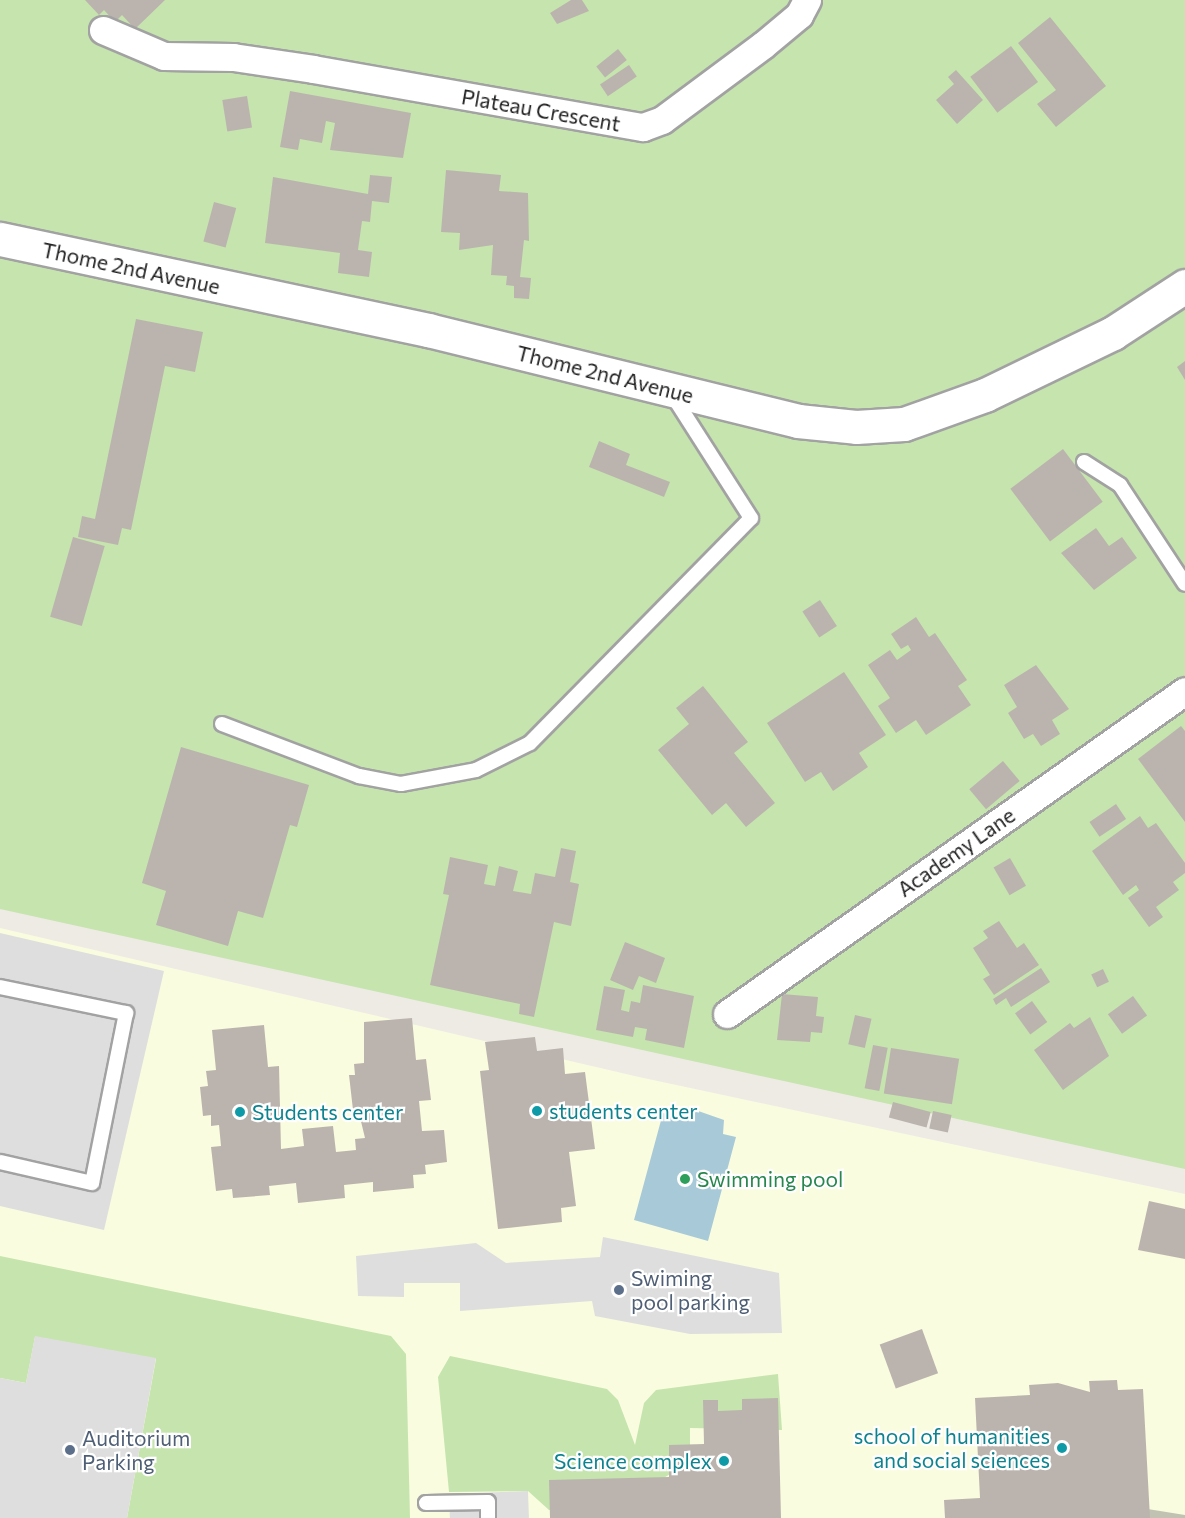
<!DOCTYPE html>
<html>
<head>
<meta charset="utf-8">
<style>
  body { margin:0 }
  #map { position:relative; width:1185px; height:1518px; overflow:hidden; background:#eeebe5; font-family:Commissioner,sans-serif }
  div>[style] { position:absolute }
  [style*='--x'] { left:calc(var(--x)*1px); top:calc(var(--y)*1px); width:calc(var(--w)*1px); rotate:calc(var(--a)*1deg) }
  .education>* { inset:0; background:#fafcdf }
  .construction>* { inset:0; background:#c1c2b1 }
  .grass>* { inset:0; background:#c6e4ae }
  .parking>* { inset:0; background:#dedede; transform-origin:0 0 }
  .water>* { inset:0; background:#a8cad8 }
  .building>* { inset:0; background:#bbb4ae; transform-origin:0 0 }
  .roads { filter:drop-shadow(2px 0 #a2a2a2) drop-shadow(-2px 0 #a2a2a2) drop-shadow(0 2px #a2a2a2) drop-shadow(0 -2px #a2a2a2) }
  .service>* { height:14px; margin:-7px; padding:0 7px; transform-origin:7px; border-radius:7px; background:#fff }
  .minor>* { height:27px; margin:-13.5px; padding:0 13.5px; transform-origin:13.5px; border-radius:13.5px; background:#fff }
  .tertiary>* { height:33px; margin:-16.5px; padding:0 16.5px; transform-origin:16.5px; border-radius:16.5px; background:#fff }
  .dots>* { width:16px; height:16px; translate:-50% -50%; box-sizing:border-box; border:3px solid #fff; border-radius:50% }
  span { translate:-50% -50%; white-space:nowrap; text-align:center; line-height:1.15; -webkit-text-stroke:4.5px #fff; paint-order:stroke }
  .street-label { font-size:21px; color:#1e1e1e }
  .culture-label { font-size:21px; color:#0d838f }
  .left { translate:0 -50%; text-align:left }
  .right { translate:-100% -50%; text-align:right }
  .leisure-label { font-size:21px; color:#27864d }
  .service-label { font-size:21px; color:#4e5e75 }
</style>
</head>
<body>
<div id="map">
  <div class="education">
    <div style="clip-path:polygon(0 928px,639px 1077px,1185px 1194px,1185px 1518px,0 1518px)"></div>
  </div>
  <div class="construction">
    <div style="clip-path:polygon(1085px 1499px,1185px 1515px,1185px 1518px,1082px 1518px)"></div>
  </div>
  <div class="grass">
    <div style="clip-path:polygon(0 0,1185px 0,1185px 1169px,0 909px)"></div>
    <div style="clip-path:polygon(0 1256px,391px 1336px,406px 1354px,410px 1518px,127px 1518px,156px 1359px,35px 1337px,26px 1383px,0 1378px)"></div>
    <div style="clip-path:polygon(450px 1356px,607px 1389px,618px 1400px,635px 1445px,644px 1403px,656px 1390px,778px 1374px,782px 1430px,690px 1428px,690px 1462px,657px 1482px,647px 1506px,549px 1510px,528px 1491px,449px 1492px,438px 1377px)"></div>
  </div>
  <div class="parking">
    <div style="clip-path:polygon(0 933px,164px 971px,104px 1230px,0 1206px)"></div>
    <div style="clip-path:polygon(603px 1237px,779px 1273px,782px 1333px,690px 1334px,595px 1316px,592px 1301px,460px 1311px,460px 1283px,404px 1283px,404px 1297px,358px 1296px,356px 1256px,476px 1243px,506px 1263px,600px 1257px)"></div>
    <div style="clip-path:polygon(35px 1336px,156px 1358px,127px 1518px,0 1518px,0 1378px,26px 1383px)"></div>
    <div style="left:528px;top:1491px;width:27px;height:79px;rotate:88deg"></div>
  </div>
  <div class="water">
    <div style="clip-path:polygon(684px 1106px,724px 1120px,723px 1134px,736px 1137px,708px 1241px,634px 1220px,663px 1113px,677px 1117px)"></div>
  </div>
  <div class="building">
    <div style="clip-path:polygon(85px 0,165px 0,135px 29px,122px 15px,115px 22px,104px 10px,99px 15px)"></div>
    <div style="clip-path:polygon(571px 0,582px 0,589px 11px,557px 24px,550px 13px)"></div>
    <div style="clip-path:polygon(1050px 17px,1106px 86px,1056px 127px,1037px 104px,1056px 90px,1018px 43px)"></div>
    <div style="left:1011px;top:46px;width:45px;height:51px;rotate:53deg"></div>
    <div style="left:618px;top:49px;width:14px;height:28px;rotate:51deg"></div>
    <div style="left:629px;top:65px;width:14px;height:35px;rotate:56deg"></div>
    <div style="clip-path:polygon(956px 70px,983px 100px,957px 124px,936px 100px,954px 84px,948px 77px)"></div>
    <div style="clip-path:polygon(290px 91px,411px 113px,403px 158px,330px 150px,335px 123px,326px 121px,322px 143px,300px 139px,298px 150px,280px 147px)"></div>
    <div style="left:247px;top:96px;width:32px;height:25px;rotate:81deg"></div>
    <div style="clip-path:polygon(446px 170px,501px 175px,499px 191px,528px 193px,529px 241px,524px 240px,520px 277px,531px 278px,529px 299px,514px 298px,514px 286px,506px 285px,507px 276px,491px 275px,493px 245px,459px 250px,460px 233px,441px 232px)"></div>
    <div style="clip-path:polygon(370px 175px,392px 177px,389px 203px,372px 201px,370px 222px,362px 221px,358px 250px,372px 252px,369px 277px,338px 273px,340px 253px,265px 243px,273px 177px,368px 194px)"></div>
    <div style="left:214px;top:202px;width:23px;height:41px;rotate:15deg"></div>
    <div style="clip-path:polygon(136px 319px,203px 332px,195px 372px,165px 366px,131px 530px,122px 528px,118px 545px,78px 537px,82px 516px,95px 519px)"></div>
    <div style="clip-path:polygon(1185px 361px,1185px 380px,1177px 367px)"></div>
    <div style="clip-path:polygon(599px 441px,630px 454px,626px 465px,670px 482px,664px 497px,589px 467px)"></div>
    <div style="left:1063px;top:449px;width:66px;height:66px;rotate:53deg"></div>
    <div style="clip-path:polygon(1096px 528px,1109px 546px,1122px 537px,1137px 558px,1094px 590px,1061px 553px)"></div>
    <div style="left:73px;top:537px;width:33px;height:83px;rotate:16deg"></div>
    <div style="left:820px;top:600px;width:31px;height:21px;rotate:57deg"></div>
    <div style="clip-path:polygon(916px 617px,929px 637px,935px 633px,967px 680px,958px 686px,971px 705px,926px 735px,916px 720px,896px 733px,878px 706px,890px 698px,868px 665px,890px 650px,897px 660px,911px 650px,908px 645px,901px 649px,891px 634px)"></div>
    <div style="clip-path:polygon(1036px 665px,1069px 709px,1052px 720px,1060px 734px,1041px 746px,1033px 734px,1024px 739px,1008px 713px,1017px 707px,1004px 685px)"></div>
    <div style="clip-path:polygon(844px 672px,886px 735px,859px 753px,868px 767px,833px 791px,821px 772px,805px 782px,767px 723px)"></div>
    <div style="clip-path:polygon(703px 686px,748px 742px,734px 753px,775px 803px,746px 827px,726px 803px,712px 815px,658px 750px,689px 724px,676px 708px)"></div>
    <div style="clip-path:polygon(1181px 726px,1185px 731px,1185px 822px,1138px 759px)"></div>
    <div style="clip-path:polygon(181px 747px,309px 785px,297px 827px,290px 825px,263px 918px,238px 911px,228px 946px,156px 925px,166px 891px,142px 883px)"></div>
    <div style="left:1003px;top:761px;width:26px;height:44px;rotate:50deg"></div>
    <div style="left:1116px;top:804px;width:18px;height:32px;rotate:56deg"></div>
    <div style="clip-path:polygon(1140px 816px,1148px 828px,1156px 823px,1185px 863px,1185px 873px,1173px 882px,1179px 890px,1156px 907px,1163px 917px,1149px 927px,1128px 898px,1139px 890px,1136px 885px,1123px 895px,1092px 851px)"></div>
    <div style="clip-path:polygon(561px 848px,576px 851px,570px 882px,579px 884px,571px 926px,554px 922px,534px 1017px,519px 1014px,520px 1004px,430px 985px,449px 895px,443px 894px,450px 857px,488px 865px,484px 884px,495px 886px,499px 866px,518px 871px,513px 891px,531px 894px,535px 873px,555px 877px)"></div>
    <div style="left:1010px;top:858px;width:32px;height:19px;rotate:60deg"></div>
    <div style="clip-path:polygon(999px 921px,1017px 948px,1024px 943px,1039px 965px,994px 995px,983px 979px,990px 975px,973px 948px,988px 938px,983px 931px)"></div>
    <div style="clip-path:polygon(625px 942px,665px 958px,656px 983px,639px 976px,633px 990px,610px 980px)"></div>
    <div style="clip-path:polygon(1041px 968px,1050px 982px,1011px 1007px,1006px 998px,996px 1005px,993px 999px)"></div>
    <div style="left:1103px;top:969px;width:14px;height:13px;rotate:65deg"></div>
    <div style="clip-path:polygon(643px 985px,694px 996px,684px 1048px,645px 1040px,647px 1029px,635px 1027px,633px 1037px,596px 1030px,604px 986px,625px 990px,621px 1010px,629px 1012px,631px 1001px,640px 1003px)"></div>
    <div style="clip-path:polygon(782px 994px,818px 997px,816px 1016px,824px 1017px,822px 1033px,811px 1032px,810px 1042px,777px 1040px)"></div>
    <div style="left:1133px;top:996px;width:24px;height:31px;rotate:54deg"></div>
    <div style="left:1032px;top:1001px;width:26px;height:21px;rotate:54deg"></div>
    <div style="left:855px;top:1015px;width:17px;height:30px;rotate:13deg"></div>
    <div style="clip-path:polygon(1090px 1017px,1109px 1056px,1063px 1090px,1034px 1050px,1070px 1023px,1074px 1028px)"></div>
    <div style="clip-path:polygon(412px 1018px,416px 1060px,426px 1059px,431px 1100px,419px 1101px,422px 1131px,444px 1130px,447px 1162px,425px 1165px,426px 1174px,413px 1175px,414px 1188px,373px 1192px,373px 1182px,344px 1185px,345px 1198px,298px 1203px,296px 1183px,269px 1186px,270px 1195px,233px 1198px,232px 1189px,216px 1191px,211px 1147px,221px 1146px,219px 1125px,211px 1126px,211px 1115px,203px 1116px,200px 1087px,208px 1086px,206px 1071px,216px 1070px,212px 1030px,264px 1025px,268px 1067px,279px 1066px,281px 1149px,304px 1146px,302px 1129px,333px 1126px,336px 1152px,356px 1150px,355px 1139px,365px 1138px,358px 1109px,353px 1110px,349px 1075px,355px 1075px,354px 1064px,364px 1063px,364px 1022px)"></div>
    <div style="clip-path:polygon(535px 1037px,537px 1051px,563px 1048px,565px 1074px,585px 1072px,595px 1149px,569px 1152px,576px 1206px,561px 1208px,562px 1222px,498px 1229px,480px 1071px,489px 1070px,485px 1042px)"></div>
    <div style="left:873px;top:1045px;width:15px;height:44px;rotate:11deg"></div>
    <div style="left:891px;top:1048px;width:69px;height:46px;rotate:9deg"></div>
    <div style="left:893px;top:1102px;width:39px;height:16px;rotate:15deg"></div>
    <div style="left:933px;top:1111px;width:19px;height:18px;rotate:12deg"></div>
    <div style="clip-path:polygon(1149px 1201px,1185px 1209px,1185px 1259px,1138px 1250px)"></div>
    <div style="left:922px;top:1329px;width:47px;height:45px;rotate:70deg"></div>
    <div style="clip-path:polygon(1117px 1380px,1118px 1390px,1143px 1389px,1150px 1518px,945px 1518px,944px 1500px,980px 1498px,975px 1398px,1030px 1395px,1029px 1385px,1058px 1383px,1090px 1392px,1089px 1381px)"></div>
    <div style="clip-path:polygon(778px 1398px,781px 1518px,550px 1518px,549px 1480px,669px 1477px,669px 1445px,704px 1444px,703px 1400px,718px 1400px,718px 1411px,742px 1410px,742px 1399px)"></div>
  </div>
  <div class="roads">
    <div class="service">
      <div style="--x:1084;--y:462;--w:43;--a:32.6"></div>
      <div style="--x:1120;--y:485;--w:118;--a:56.7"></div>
      <div style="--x:222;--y:724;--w:147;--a:20.8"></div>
      <div style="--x:359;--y:776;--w:43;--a:10.8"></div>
      <div style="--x:401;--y:784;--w:76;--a:-10.6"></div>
      <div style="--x:476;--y:770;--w:60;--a:-26.6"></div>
      <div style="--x:530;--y:743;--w:315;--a:-45.5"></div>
      <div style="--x:751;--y:518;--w:148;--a:-122.6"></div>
      <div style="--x:0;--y:987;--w:129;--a:11.7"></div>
      <div style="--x:126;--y:1013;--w:173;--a:101.3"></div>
      <div style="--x:92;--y:1183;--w:94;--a:-167.1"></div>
      <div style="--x:426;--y:1503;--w:62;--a:-0.9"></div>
      <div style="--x:488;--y:1502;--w:16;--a:90"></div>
    </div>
    <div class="minor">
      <div style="--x:103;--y:30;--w:66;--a:23.1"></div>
      <div style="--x:164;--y:56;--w:69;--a:0.8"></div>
      <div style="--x:233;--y:57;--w:81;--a:8.5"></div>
      <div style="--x:313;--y:69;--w:335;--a:10"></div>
      <div style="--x:643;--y:127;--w:20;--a:-20"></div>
      <div style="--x:662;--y:120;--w:126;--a:-36.6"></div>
      <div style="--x:763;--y:45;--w:47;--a:-39.8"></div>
      <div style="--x:799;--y:15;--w:17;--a:-62"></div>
      <div style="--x:727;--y:1014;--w:560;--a:-35.19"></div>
    </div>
    <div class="tertiary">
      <div style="--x:0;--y:239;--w:438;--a:12"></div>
      <div style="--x:428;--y:330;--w:381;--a:13.8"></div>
      <div style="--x:798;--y:421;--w:58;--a:5.9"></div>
      <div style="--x:856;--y:427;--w:48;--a:-3.6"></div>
      <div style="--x:904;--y:424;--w:86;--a:-19.7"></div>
      <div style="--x:985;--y:395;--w:142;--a:-25.8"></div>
      <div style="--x:1113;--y:333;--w:86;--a:-33.1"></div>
    </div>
  </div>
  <div class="dots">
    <div style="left:537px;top:1111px;background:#0f9aa8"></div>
    <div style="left:240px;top:1112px;background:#0f9aa8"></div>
    <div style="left:685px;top:1179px;background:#2e9e5b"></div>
    <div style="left:619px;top:1290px;background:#5c6f8a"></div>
    <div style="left:1062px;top:1448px;background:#0f9aa8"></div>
    <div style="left:70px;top:1450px;background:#5c6f8a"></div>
    <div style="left:724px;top:1461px;background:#0f9aa8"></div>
  </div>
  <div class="street-label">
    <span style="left:541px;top:110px;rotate:10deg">Plateau Crescent</span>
    <span style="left:131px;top:268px;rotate:12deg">Thome 2nd Avenue</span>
    <span style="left:605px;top:374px;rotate:14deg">Thome 2nd Avenue</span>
    <span style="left:956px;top:852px;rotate:-35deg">Academy Lane</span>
  </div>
  <div class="culture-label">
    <span class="left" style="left:549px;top:1111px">students center</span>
    <span class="left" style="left:252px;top:1112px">Students center</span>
    <span class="right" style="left:1050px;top:1448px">school of humanities<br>and social sciences</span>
    <span class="right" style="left:712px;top:1461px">Science complex</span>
  </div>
  <div class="leisure-label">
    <span class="left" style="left:697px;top:1179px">Swimming pool</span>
  </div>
  <div class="service-label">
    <span class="left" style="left:631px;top:1290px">Swiming<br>pool parking</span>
    <span class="left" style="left:82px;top:1450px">Auditorium<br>Parking</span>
  </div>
</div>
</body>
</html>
